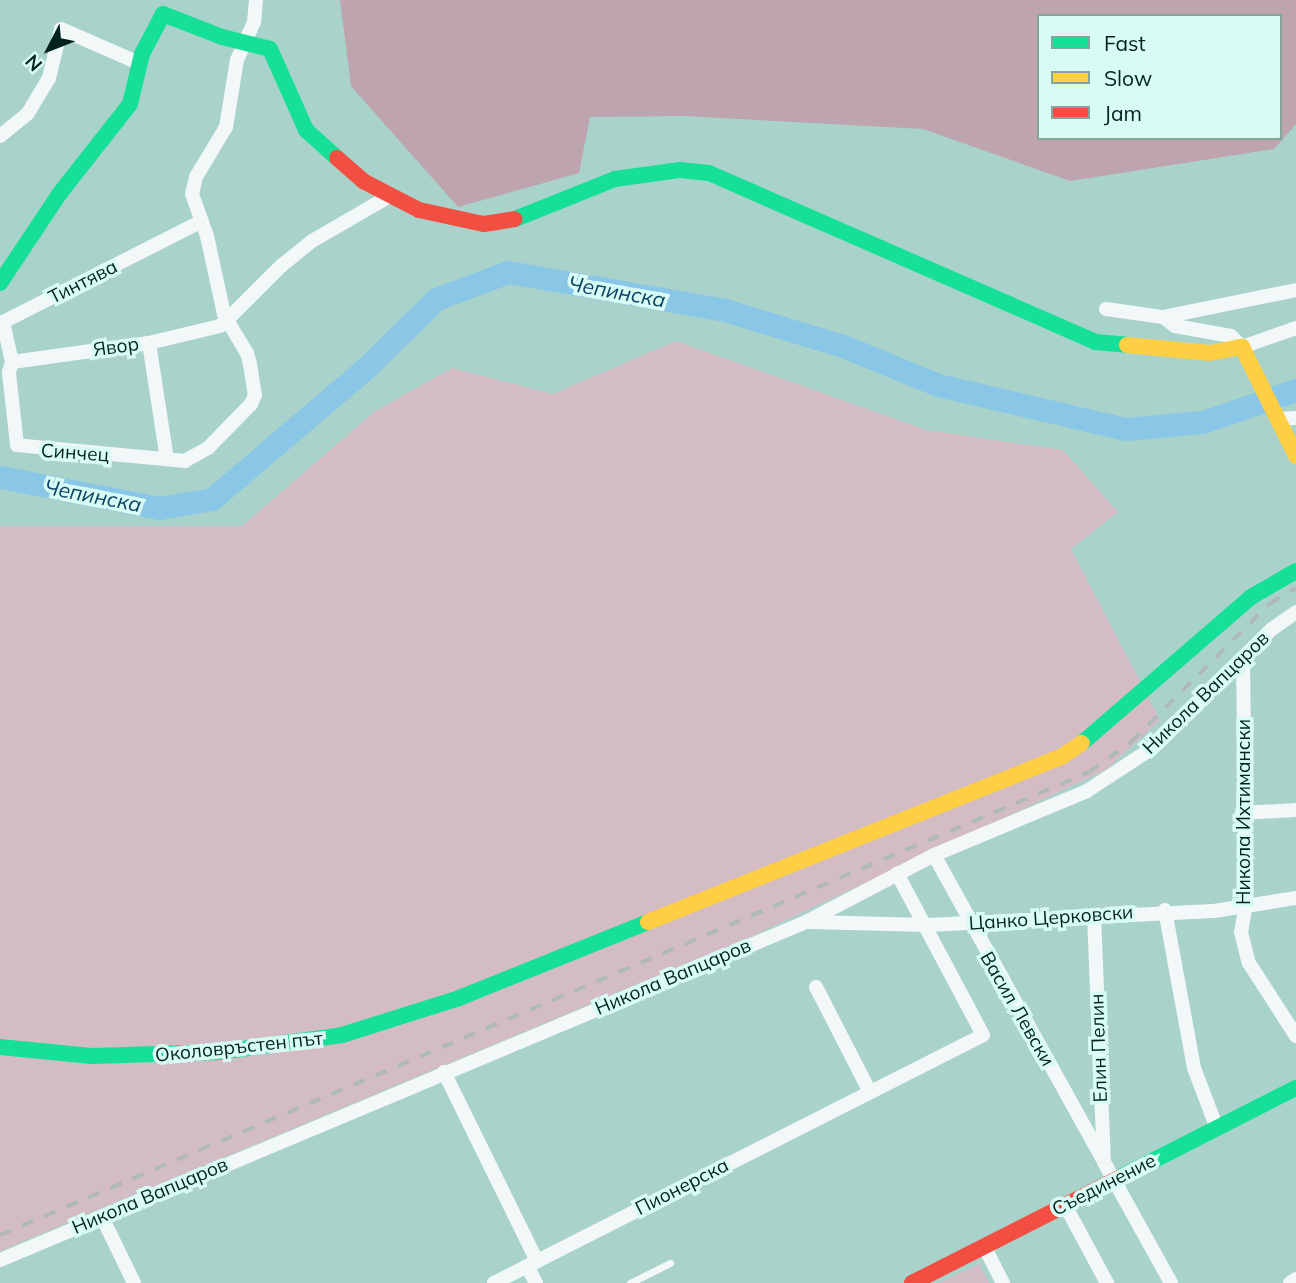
<!DOCTYPE html>
<html>
<head>
<meta charset="utf-8">
<style>
  body { margin:0 }
  #map { position:relative; width:1296px; height:1283px; overflow:hidden; background:#a9d2ca; font-family:Mulish,sans-serif }
  div>[style] { position:absolute }
  [style*='--x'] { left:calc(var(--x)*1px); top:calc(var(--y)*1px); width:calc(var(--w)*1px); rotate:calc(var(--a)*1deg) }
  .green>* { inset:0; background:#d3bcc4 }
  .forest>* { inset:0; background:#bda4ad }
  .river>* { height:23px; margin:-11.5px; padding:0 11.5px; transform-origin:11.5px; border-radius:11.5px; background:#8ac7e7 }
  .lane>* { height:7px; margin:-3.5px; padding:0 3.5px; transform-origin:3.5px; border-radius:3.5px; background:#f2f8f7 }
  .street>* { height:14px; margin:-7px; padding:0 7px; transform-origin:7px; border-radius:7px; background:#f2f8f7 }
  .fast>* { height:16px; margin:-8px; padding:0 8px; transform-origin:8px; border-radius:8px; background:#16e098 }
  .slow>* { height:16px; margin:-8px; padding:0 8px; transform-origin:8px; border-radius:8px; background:#ffcf43 }
  .jam>* { height:16px; margin:-8px; padding:0 8px; transform-origin:8px; border-radius:8px; background:#f24e42 }
  .rail>* { height:3.5px; margin-top:-1.75px; transform-origin:0; background:repeating-linear-gradient(90deg,#afb9b8 0 12px,transparent 0 24px) }
  span { translate:-50% -50%; white-space:nowrap; text-align:center; line-height:1.15; -webkit-text-stroke:7px #d8fcf4; paint-order:stroke }
  .street-label { font-size:19px; color:#02221e }
  .water-label { font-size:21px; color:#0d4465; font-style:italic }
  .legend { position:absolute; left:1037px; top:14px; width:245px; height:126px; box-sizing:border-box; background:#d8fcf4; border:2px solid #82a59e; margin:0; padding:9px 12px; list-style:none; font-size:21px; color:#02221e }
  .legend li { display:flex; align-items:center; gap:14px; height:35px }
  .legend b { width:35px; border:2px solid #82a59e }
  .north { position:absolute; left:14px; top:14px; width:70px; height:70px; -webkit-text-stroke:5px #d8fcf4; paint-order:stroke; rotate:228deg; font-size:19px; font-weight:700; line-height:28px; text-align:center; color:#02221e }
  .north::after { content:''; display:block; margin:auto; width:24px; height:32px; background:#02221e; clip-path:polygon(50% 0,100% 100%,50% 72%,0 100%) }
</style>
</head>
<body>
<div id="map">
  <div class="green">
    <div style="clip-path:polygon(676px 341px,926px 430px,1063px 450px,1118px 512px,1071px 549px,1160px 720px,1106px 770px,748px 938px,0 1251px,0 526px,242px 526px,374px 412px,452px 368px,553px 394px)"></div>
    <div style="clip-path:polygon(979px 1264px,989px 1283px,939px 1283px)"></div>
  </div>
  <div class="forest">
    <div style="clip-path:polygon(evenodd,340px 0,1296px 0,1296px 124px,1274px 149px,1070px 181px,923px 129px,686px 116px,590px 117px,579px 173px,458px 207px,351px 86px,340px 0,1039px 16px,1280px 16px,1280px 138px,1039px 138px,1039px 16px)"></div>
  </div>
  <div class="river">
    <div style="--x:0;--y:477;--w:163;--a:11"></div>
    <div style="--x:160;--y:508;--w:53;--a:-9.8"></div>
    <div style="--x:212;--y:499;--w:204;--a:-40.4"></div>
    <div style="--x:367;--y:367;--w:97;--a:-44.6"></div>
    <div style="--x:436;--y:299;--w:77;--a:-20.6"></div>
    <div style="--x:508;--y:272;--w:220;--a:9.9"></div>
    <div style="--x:725;--y:310;--w:123;--a:17"></div>
    <div style="--x:843;--y:346;--w:103;--a:22.3"></div>
    <div style="--x:938;--y:385;--w:193;--a:13.2"></div>
    <div style="--x:1126;--y:429;--w:77;--a:-5.2"></div>
    <div style="--x:1203;--y:422;--w:98;--a:-19"></div>
  </div>
  <div class="lane">
    <div style="--x:630;--y:1283;--w:45;--a:-26.6"></div>
  </div>
  <div class="street">
    <div style="--x:256;--y:0;--w:22;--a:95"></div>
    <div style="--x:254;--y:22;--w:42;--a:114.1"></div>
    <div style="--x:237;--y:60;--w:68;--a:99.3"></div>
    <div style="--x:226;--y:127;--w:58;--a:121"></div>
    <div style="--x:196;--y:177;--w:17;--a:103"></div>
    <div style="--x:192;--y:194;--w:45;--a:70.3"></div>
    <div style="--x:207;--y:236;--w:80;--a:77.7"></div>
    <div style="--x:224;--y:314;--w:7;--a:63"></div>
    <div style="--x:227;--y:320;--w:39;--a:59"></div>
    <div style="--x:247;--y:353;--w:11;--a:75"></div>
    <div style="--x:250;--y:364;--w:31;--a:81"></div>
    <div style="--x:255;--y:395;--w:10;--a:114"></div>
    <div style="--x:251;--y:404;--w:62;--a:134.3"></div>
    <div style="--x:208;--y:448;--w:26;--a:151"></div>
    <div style="--x:185;--y:461;--w:169;--a:-174.6"></div>
    <div style="--x:17;--y:445;--w:73;--a:-96.3"></div>
    <div style="--x:9;--y:372;--w:10;--a:-73"></div>
    <div style="--x:12;--y:362;--w:138;--a:-7.9"></div>
    <div style="--x:149;--y:343;--w:73;--a:-13.5"></div>
    <div style="--x:220;--y:326;--w:9;--a:-41"></div>
    <div style="--x:227;--y:320;--w:76;--a:-45"></div>
    <div style="--x:281;--y:266;--w:40;--a:-39"></div>
    <div style="--x:312;--y:241;--w:88;--a:-30.1"></div>
    <div style="--x:0;--y:136;--w:36;--a:-39"></div>
    <div style="--x:28;--y:113;--w:41;--a:-59"></div>
    <div style="--x:49;--y:78;--w:50;--a:-76.2"></div>
    <div style="--x:61;--y:29;--w:85;--a:23.6"></div>
    <div style="--x:1296;--y:290;--w:136;--a:168.5"></div>
    <div style="--x:1163;--y:317;--w:15;--a:37"></div>
    <div style="--x:1175;--y:326;--w:57;--a:10.1"></div>
    <div style="--x:1231;--y:336;--w:16;--a:45"></div>
    <div style="--x:1242;--y:347;--w:57;--a:-19.4"></div>
    <div style="--x:1106;--y:309;--w:58;--a:8"></div>
    <div style="--x:149;--y:343;--w:117;--a:81.2"></div>
    <div style="--x:12;--y:362;--w:41;--a:-102.7"></div>
    <div style="--x:3;--y:322;--w:221;--a:-26.9"></div>
    <div style="--x:1277;--y:419;--w:19;--a:-3"></div>
    <div style="--x:1243;--y:658;--w:246;--a:89.3"></div>
    <div style="--x:1246;--y:904;--w:28;--a:100"></div>
    <div style="--x:1241;--y:932;--w:32;--a:76"></div>
    <div style="--x:1249;--y:963;--w:87;--a:57.2"></div>
    <div style="--x:1242;--y:813;--w:54;--a:-3.2"></div>
    <div style="--x:934;--y:855;--w:346;--a:61"></div>
    <div style="--x:1165;--y:910;--w:161;--a:79.6"></div>
    <div style="--x:1194;--y:1068;--w:62;--a:69.2"></div>
    <div style="--x:1094;--y:915;--w:247;--a:87.7"></div>
    <div style="--x:1104;--y:1162;--w:138;--a:61"></div>
    <div style="--x:809;--y:922;--w:119;--a:1.4"></div>
    <div style="--x:928;--y:925;--w:286;--a:-2.8"></div>
    <div style="--x:1214;--y:911;--w:83;--a:-9"></div>
    <div style="--x:816;--y:987;--w:118;--a:62.8"></div>
    <div style="--x:444;--y:1072;--w:211;--a:63.8"></div>
    <div style="--x:1065;--y:1205;--w:89;--a:61.7"></div>
    <div style="--x:102;--y:1217;--w:73;--a:64.1"></div>
    <div style="--x:984;--y:1246;--w:42;--a:62.8"></div>
    <div style="--x:0;--y:1260;--w:874;--a:-22.75"></div>
    <div style="--x:806;--y:922;--w:144;--a:-27.6"></div>
    <div style="--x:934;--y:855;--w:166;--a:-22.7"></div>
    <div style="--x:1087;--y:791;--w:77;--a:-33.3"></div>
    <div style="--x:1151;--y:749;--w:170;--a:-44.8"></div>
    <div style="--x:1272;--y:629;--w:29;--a:-35"></div>
    <div style="--x:527;--y:1266;--w:19;--a:62"></div>
    <div style="--x:494;--y:1283;--w:548;--a:-26.89"></div>
    <div style="--x:983;--y:1035;--w:183;--a:-118"></div>
    <div style="--x:1290;--y:1283;--w:7;--a:-34"></div>
  </div>
  <div class="fast">
    <div style="--x:515;--y:219;--w:108;--a:-21.8"></div>
    <div style="--x:615;--y:179;--w:66;--a:-7.9"></div>
    <div style="--x:680;--y:170;--w:29;--a:6"></div>
    <div style="--x:709;--y:173;--w:421;--a:23.6"></div>
    <div style="--x:1095;--y:342;--w:32;--a:5"></div>
    <div style="--x:0;--y:283;--w:108;--a:-56.3"></div>
    <div style="--x:60;--y:193;--w:113;--a:-51.8"></div>
    <div style="--x:130;--y:104;--w:51;--a:-76.5"></div>
    <div style="--x:142;--y:54;--w:45;--a:-62.3"></div>
    <div style="--x:163;--y:14;--w:63;--a:21.3"></div>
    <div style="--x:222;--y:37;--w:49;--a:14"></div>
    <div style="--x:270;--y:49;--w:89;--a:66"></div>
    <div style="--x:306;--y:130;--w:42;--a:42.1"></div>
    <div style="--x:1082;--y:743;--w:223;--a:-40.8"></div>
    <div style="--x:1251;--y:597;--w:52;--a:-30"></div>
    <div style="--x:0;--y:1047;--w:92;--a:5.6"></div>
    <div style="--x:92;--y:1056;--w:128;--a:-1.8"></div>
    <div style="--x:220;--y:1052;--w:123;--a:-7.9"></div>
    <div style="--x:342;--y:1035;--w:123;--a:-17.5"></div>
    <div style="--x:459;--y:998;--w:204;--a:-21.9"></div>
    <div style="--x:1121;--y:1177;--w:196;--a:-27"></div>
  </div>
  <div class="slow">
    <div style="--x:1127;--y:345;--w:83;--a:5.5"></div>
    <div style="--x:1210;--y:353;--w:33;--a:-11"></div>
    <div style="--x:1242;--y:347;--w:122;--a:63.6"></div>
    <div style="--x:648;--y:922;--w:445;--a:-21.8"></div>
    <div style="--x:1061;--y:757;--w:25;--a:-34"></div>
  </div>
  <div class="jam">
    <div style="--x:337;--y:158;--w:35;--a:41"></div>
    <div style="--x:363;--y:181;--w:63;--a:27.4"></div>
    <div style="--x:419;--y:210;--w:66;--a:12.2"></div>
    <div style="--x:484;--y:224;--w:31;--a:-9"></div>
    <div style="--x:912;--y:1283;--w:234;--a:-26.9"></div>
  </div>
  <div class="rail">
    <div style="--x:0;--y:1235;--w:1183;--a:-23.03"></div>
    <div style="--x:1089;--y:772;--w:52;--a:-35.5"></div>
    <div style="--x:1131;--y:742;--w:195;--a:-45"></div>
    <div style="--x:1269;--y:604;--w:31;--a:-31"></div>
  </div>
  <div class="street-label">
    <span style="left:83px;top:282px;rotate:-27deg">Тинтява</span>
    <span style="left:116px;top:347px;rotate:-8deg">Явор</span>
    <span style="left:75px;top:453px;rotate:4deg">Синчец</span>
    <span style="left:1206px;top:693px;rotate:-44deg">Никола Вапцаров</span>
    <span style="left:1244px;top:812px;rotate:-90deg">Никола Ихтимански</span>
    <span style="left:1051px;top:918px;rotate:-4deg">Цанко Церковски</span>
    <span style="left:673px;top:977px;rotate:-23deg">Никола Вапцаров</span>
    <span style="left:1017px;top:1009px;rotate:60deg">Васил Левски</span>
    <span style="left:239px;top:1047px;rotate:-6deg">Околовръстен път</span>
    <span style="left:1099px;top:1048px;rotate:-92deg">Елин Пелин</span>
    <span style="left:1104px;top:1185px;rotate:-27deg">Съединение</span>
    <span style="left:682px;top:1187px;rotate:-27deg">Пионерска</span>
    <span style="left:150px;top:1196px;rotate:-23deg">Никола Вапцаров</span>
  </div>
  <div class="water-label">
    <span style="left:617px;top:291px;rotate:10deg">Чепинска</span>
    <span style="left:93px;top:495px;rotate:11deg">Чепинска</span>
  </div>
  <ul class="legend">
  <li><b style="height:9px;background:#16e098"></b>Fast</li>
  <li><b style="height:9px;background:#ffcf43"></b>Slow</li>
  <li><b style="height:9px;background:#f24e42"></b>Jam</li>
  </ul>
  <div class="north">N</div>
</div>
</body>
</html>
